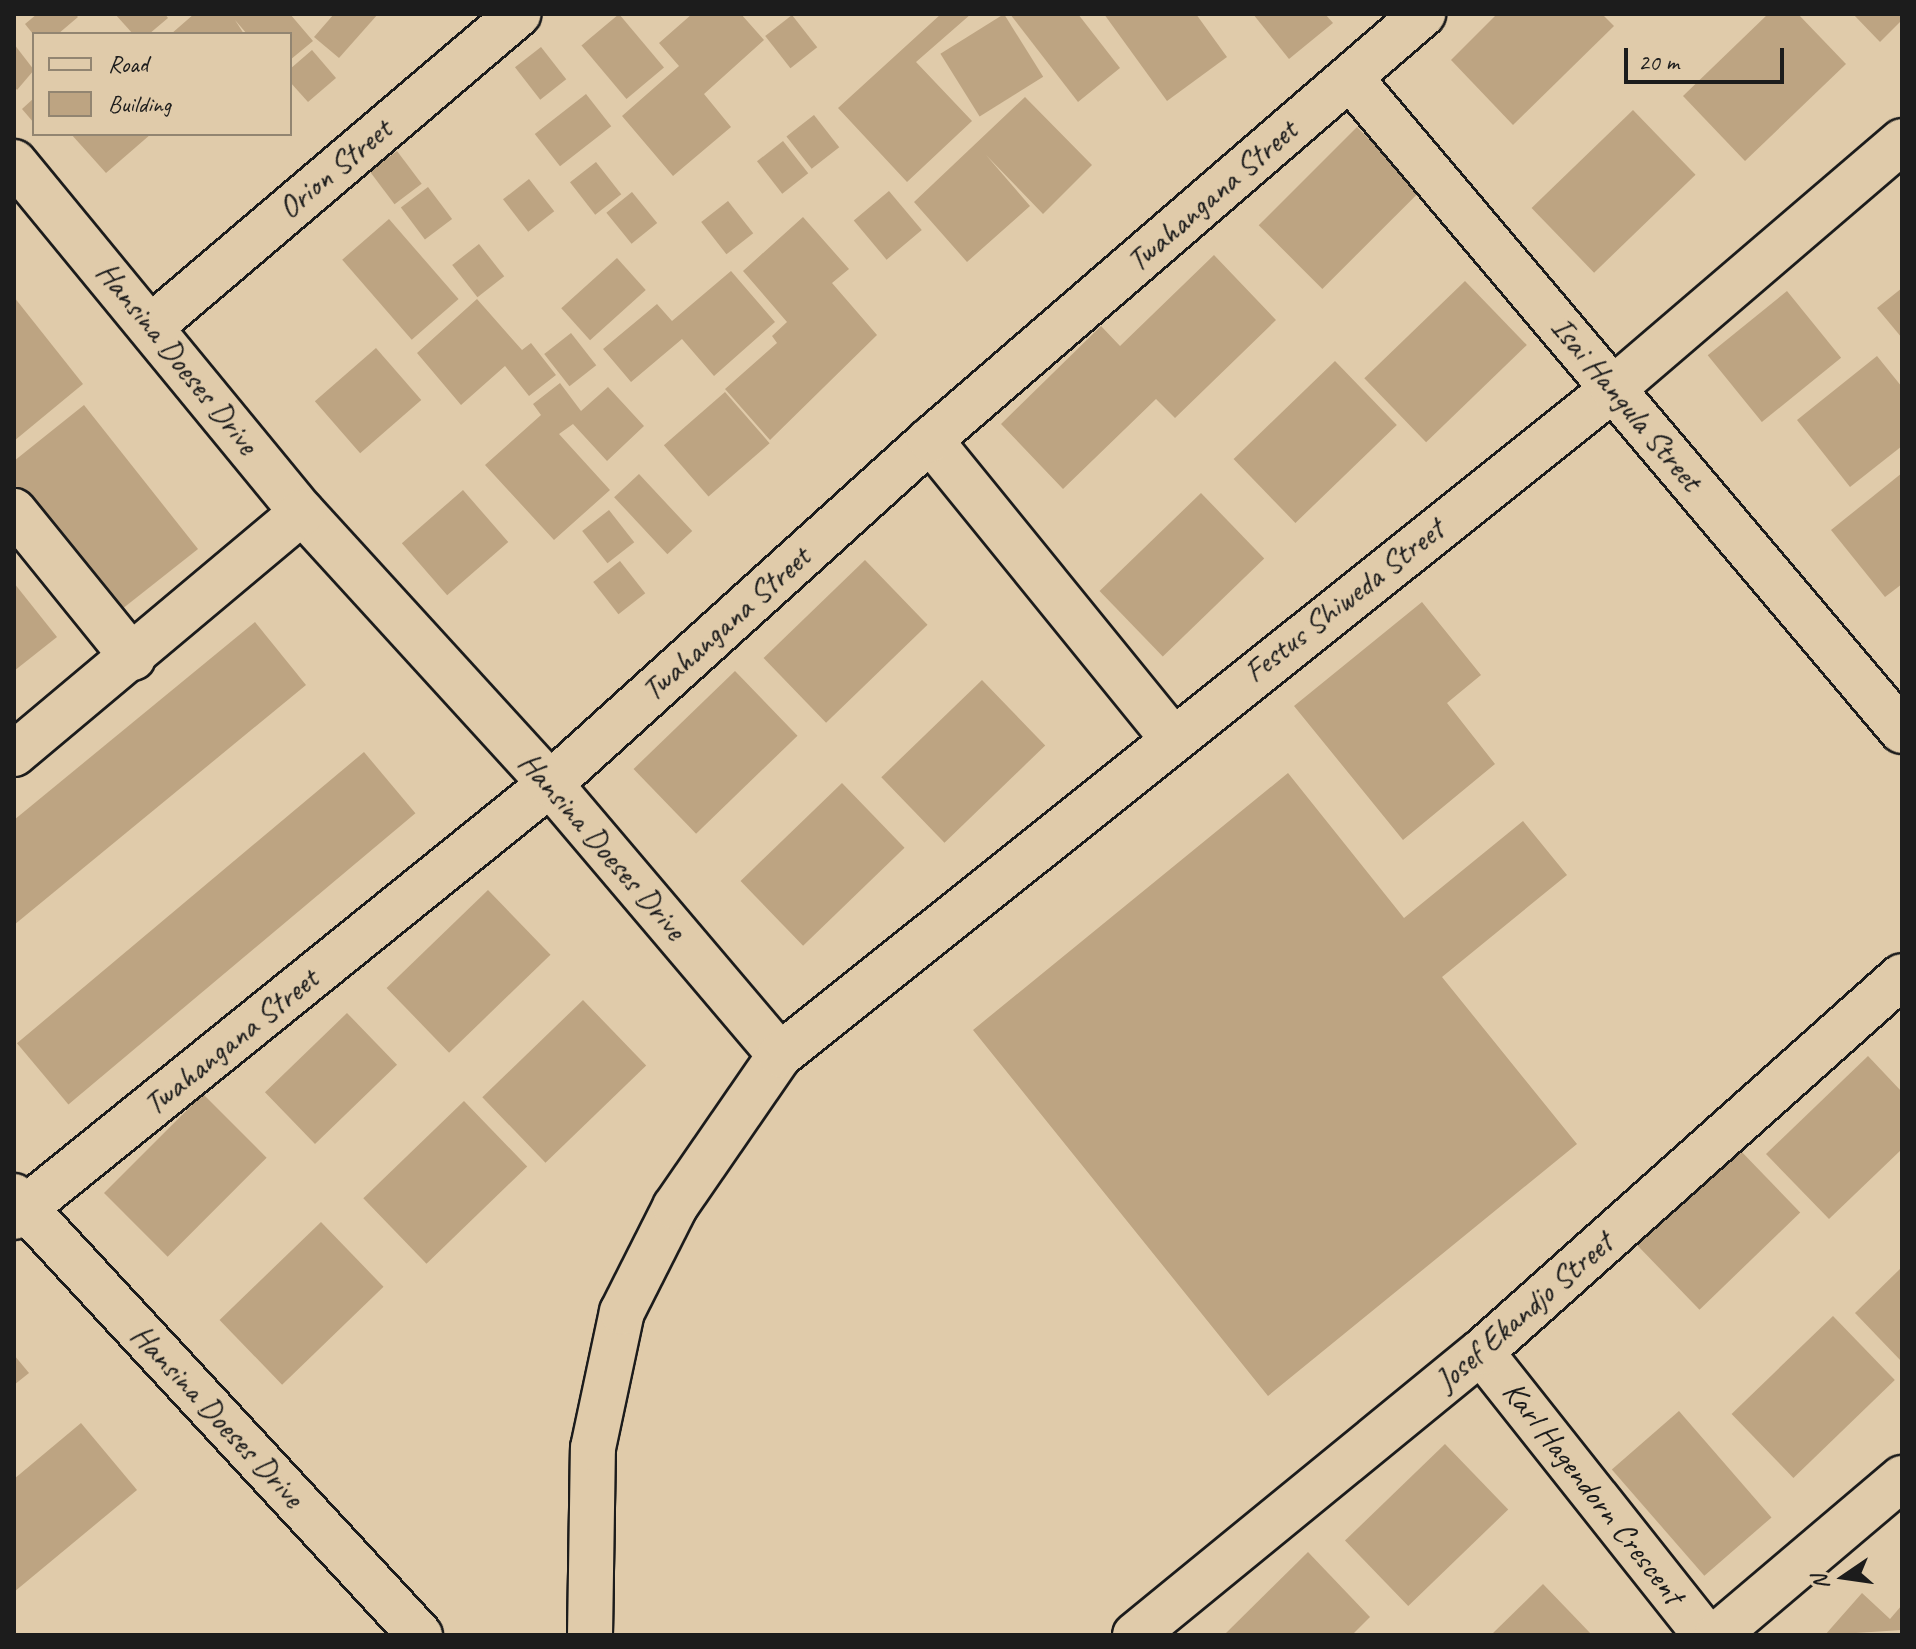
<!DOCTYPE html>
<html>
<head>
<meta charset="utf-8">
<style>
  body { margin:0 }
  #map { position:relative; width:1916px; height:1649px; overflow:hidden; background:#e0cbaa; font-family:Caveat,sans-serif }
  div>[style] { position:absolute }
  [style*='--x'] { left:calc(var(--x)*1px); top:calc(var(--y)*1px); width:calc(var(--w)*1px); rotate:calc(var(--a)*1deg) }
  .building>* { inset:0; background:#bda482; transform-origin:0 0 }
  .roads { filter:drop-shadow(2px 0 #1c1c1c) drop-shadow(-2px 0 #1c1c1c) drop-shadow(0 2px #1c1c1c) drop-shadow(0 -2px #1c1c1c) }
  .minor>* { height:44px; margin:-22px; padding:0 22px; transform-origin:22px; border-radius:22px; background:#e0cbaa }
  span { translate:-50% -50%; white-space:nowrap; text-align:center; line-height:1.15; -webkit-text-stroke:6px #e0cbaa; paint-order:stroke }
  .street-label { font-size:32px; color:#1c1c1c }
  .frame { position:absolute; inset:0; border:16px solid #1c1c1c; pointer-events:none }
  .legend { position:absolute; left:32px; top:32px; width:260px; height:104px; box-sizing:border-box; background:#e0cbaa; border:2px solid #928571; margin:0; padding:10px 14px; list-style:none; font-size:24px; color:#1c1c1c }
  .legend li { display:flex; align-items:center; gap:16px; height:40px }
  .legend b { width:40px; border:2px solid #928571 }
  .north { position:absolute; left:1804px; top:1537px; width:80px; height:80px; -webkit-text-stroke:6px #e0cbaa; paint-order:stroke; rotate:257deg; font-size:22px; font-weight:700; line-height:32px; text-align:center; color:#1c1c1c }
  .north::after { content:''; display:block; margin:auto; width:28px; height:36px; background:#1c1c1c; clip-path:polygon(50% 0,100% 100%,50% 72%,0 100%) }
  .scale { position:absolute; left:1624px; top:48px; width:160px; height:36px; box-sizing:border-box; border:4px solid #1c1c1c; border-top:0; padding-left:10px; font-size:24px; line-height:28px; white-space:nowrap; color:#1c1c1c; -webkit-text-stroke:6px #e0cbaa; paint-order:stroke }
</style>
</head>
<body>
<div id="map">
  <div class="building">
    <div style="clip-path:polygon(37px 14px,75px 14px,78px 17px,58px 34px,33px 34px,25px 24px)"></div>
    <div style="clip-path:polygon(115px 14px,165px 14px,168px 18px,149px 34px,133px 34px)"></div>
    <div style="clip-path:polygon(194px 14px,290px 14px,313px 41px,290px 60px,290px 34px,247px 34px,235px 20px,244px 34px,171px 34px)"></div>
    <div style="clip-path:polygon(334px 14px,378px 14px,339px 58px,314px 37px)"></div>
    <div style="left:619px;top:14px;width:70px;height:49px;rotate:50deg"></div>
    <div style="clip-path:polygon(692px 14px,741px 14px,764px 40px,704px 94px,731px 127px,673px 176px,622px 116px,679px 66px,659px 43px)"></div>
    <div style="clip-path:polygon(941px 14px,971px 14px,916px 62px,972px 121px,907px 182px,838px 108px)"></div>
    <div style="left:1004px;top:14px;width:74px;height:75px;rotate:58deg"></div>
    <div style="clip-path:polygon(1010px 14px,1078px 14px,1120px 68px,1078px 102px)"></div>
    <div style="clip-path:polygon(1104px 14px,1196px 14px,1227px 57px,1167px 101px)"></div>
    <div style="clip-path:polygon(1253px 14px,1325px 14px,1333px 23px,1289px 59px)"></div>
    <div style="clip-path:polygon(1497px 14px,1602px 14px,1614px 26px,1513px 125px,1451px 60px)"></div>
    <div style="clip-path:polygon(1768px 14px,1798px 14px,1846px 64px,1745px 161px,1683px 96px)"></div>
    <div style="clip-path:polygon(1853px 14px,1902px 14px,1902px 20px,1880px 42px)"></div>
    <div style="left:792px;top:15px;width:41px;height:34px;rotate:52deg"></div>
    <div style="clip-path:polygon(14px 44px,34px 70px,17px 90px,14px 86px)"></div>
    <div style="left:541px;top:47px;width:41px;height:33px;rotate:52deg"></div>
    <div style="clip-path:polygon(312px 50px,336px 78px,308px 102px,290px 82px,290px 69px)"></div>
    <div style="left:586px;top:94px;width:41px;height:65px;rotate:52deg"></div>
    <div style="clip-path:polygon(1025px 97px,1092px 165px,1043px 214px,986px 155px,1030px 206px,967px 262px,914px 202px)"></div>
    <div style="clip-path:polygon(34px 98px,34px 123px,22px 109px)"></div>
    <div style="left:1633px;top:110px;width:90px;height:141px;rotate:46deg"></div>
    <div style="left:814px;top:115px;width:41px;height:35px;rotate:52deg"></div>
    <div style="left:1357px;top:127px;width:90px;height:139px;rotate:45deg"></div>
    <div style="clip-path:polygon(71px 134px,151px 134px,106px 173px)"></div>
    <div style="left:783px;top:141px;width:41px;height:33px;rotate:52deg"></div>
    <div style="left:397px;top:151px;width:41px;height:34px;rotate:53deg"></div>
    <div style="left:596px;top:162px;width:41px;height:33px;rotate:52deg"></div>
    <div style="left:529px;top:179px;width:41px;height:33px;rotate:52deg"></div>
    <div style="left:428px;top:187px;width:40px;height:34px;rotate:53deg"></div>
    <div style="left:889px;top:191px;width:51px;height:46px;rotate:50deg"></div>
    <div style="left:632px;top:192px;width:40px;height:33px;rotate:51deg"></div>
    <div style="left:728px;top:201px;width:41px;height:34px;rotate:52deg"></div>
    <div style="clip-path:polygon(803px 217px,849px 269px,832px 283px,877px 335px,770px 440px,725px 389px,777px 343px,772px 336px,787px 322px,743px 271px)"></div>
    <div style="left:389px;top:219px;width:106px;height:62px;rotate:49deg"></div>
    <div style="left:479px;top:244px;width:41px;height:34px;rotate:52deg"></div>
    <div style="clip-path:polygon(1214px 255px,1276px 320px,1175px 418px,1156px 399px,1063px 489px,1001px 424px,1101px 326px,1120px 346px)"></div>
    <div style="left:617px;top:258px;width:43px;height:75px;rotate:48deg"></div>
    <div style="clip-path:polygon(731px 271px,775px 322px,714px 376px,682px 339px,631px 382px,603px 349px,657px 304px,672px 321px)"></div>
    <div style="left:1465px;top:281px;width:89px;height:140px;rotate:46deg"></div>
    <div style="clip-path:polygon(1902px 288px,1902px 338px,1877px 308px)"></div>
    <div style="left:1787px;top:291px;width:86px;height:102px;rotate:51deg"></div>
    <div style="clip-path:polygon(14px 297px,83px 384px,14px 441px)"></div>
    <div style="clip-path:polygon(477px 299px,522px 350px,531px 343px,556px 375px,529px 396px,505px 366px,461px 405px,417px 353px)"></div>
    <div style="left:571px;top:333px;width:41px;height:34px;rotate:52deg"></div>
    <div style="left:376px;top:348px;width:69px;height:81px;rotate:49deg"></div>
    <div style="clip-path:polygon(1877px 356px,1902px 387px,1902px 446px,1850px 487px,1797px 420px)"></div>
    <div style="left:1335px;top:361px;width:89px;height:141px;rotate:46deg"></div>
    <div style="clip-path:polygon(560px 383px,581px 411px,608px 387px,644px 426px,607px 461px,573px 424px,559px 434px,610px 490px,554px 540px,485px 465px,541px 415px,533px 404px)"></div>
    <div style="left:725px;top:392px;width:68px;height:81px;rotate:49deg"></div>
    <div style="clip-path:polygon(84px 405px,198px 549px,117px 613px,14px 484px,14px 461px)"></div>
    <div style="clip-path:polygon(1902px 473px,1902px 584px,1885px 597px,1831px 530px)"></div>
    <div style="left:639px;top:474px;width:78px;height:34px;rotate:47deg"></div>
    <div style="left:463px;top:490px;width:69px;height:81px;rotate:49deg"></div>
    <div style="left:1201px;top:493px;width:91px;height:141px;rotate:46deg"></div>
    <div style="left:609px;top:510px;width:41px;height:34px;rotate:52deg"></div>
    <div style="left:865px;top:560px;width:90px;height:141px;rotate:46deg"></div>
    <div style="left:620px;top:561px;width:41px;height:34px;rotate:52deg"></div>
    <div style="clip-path:polygon(14px 583px,57px 637px,14px 671px)"></div>
    <div style="clip-path:polygon(1422px 602px,1481px 675px,1447px 703px,1495px 764px,1403px 840px,1294px 706px)"></div>
    <div style="clip-path:polygon(255px 622px,306px 685px,14px 925px,14px 820px)"></div>
    <div style="left:735px;top:671px;width:90px;height:141px;rotate:46deg"></div>
    <div style="left:982px;top:680px;width:91px;height:140px;rotate:46deg"></div>
    <div style="left:364px;top:752px;width:80px;height:453px;rotate:50deg"></div>
    <div style="clip-path:polygon(1288px 773px,1404px 918px,1523px 821px,1567px 875px,1442px 977px,1577px 1144px,1268px 1396px,973px 1030px)"></div>
    <div style="left:842px;top:783px;width:90px;height:141px;rotate:46deg"></div>
    <div style="left:488px;top:890px;width:90px;height:141px;rotate:46deg"></div>
    <div style="left:583px;top:1000px;width:91px;height:140px;rotate:46deg"></div>
    <div style="left:347px;top:1013px;width:72px;height:114px;rotate:46deg"></div>
    <div style="clip-path:polygon(1868px 1056px,1902px 1092px,1902px 1149px,1829px 1219px,1766px 1154px)"></div>
    <div style="left:203px;top:1094px;width:90px;height:140px;rotate:45deg"></div>
    <div style="left:464px;top:1101px;width:91px;height:140px;rotate:46deg"></div>
    <div style="left:1737px;top:1147px;width:91px;height:140px;rotate:46deg"></div>
    <div style="left:321px;top:1222px;width:90px;height:141px;rotate:46deg"></div>
    <div style="clip-path:polygon(1902px 1267px,1902px 1362px,1855px 1313px)"></div>
    <div style="left:1833px;top:1316px;width:89px;height:141px;rotate:46deg"></div>
    <div style="clip-path:polygon(14px 1355px,29px 1373px,14px 1385px)"></div>
    <div style="left:1679px;top:1411px;width:141px;height:89px;rotate:49deg"></div>
    <div style="clip-path:polygon(81px 1423px,137px 1490px,14px 1592px,14px 1479px)"></div>
    <div style="left:1445px;top:1444px;width:91px;height:139px;rotate:46deg"></div>
    <div style="clip-path:polygon(1308px 1552px,1370px 1617px,1352px 1635px,1224px 1635px)"></div>
    <div style="clip-path:polygon(1543px 1584px,1592px 1635px,1491px 1635px)"></div>
    <div style="clip-path:polygon(1862px 1593px,1890px 1619px,1902px 1605px,1902px 1630px,1825px 1635px)"></div>
  </div>
  <div class="roads">
    <div class="minor">
      <div style="--x:1350;--y:78;--w:855;--a:49.79"></div>
      <div style="--x:14;--y:162;--w:453;--a:50.6"></div>
      <div style="--x:302;--y:512;--w:368;--a:47.6"></div>
      <div style="--x:550;--y:784;--w:355;--a:49.7"></div>
      <div style="--x:153;--y:325;--w:480;--a:-40.4"></div>
      <div style="--x:930;--y:440;--w:382;--a:50.9"></div>
      <div style="--x:14;--y:511;--w:189;--a:51"></div>
      <div style="--x:14;--y:754;--w:376;--a:-40"></div>
      <div style="--x:14;--y:1196;--w:598;--a:47.24"></div>
      <div style="--x:14;--y:1217;--w:689;--a:-38.93"></div>
      <div style="--x:550;--y:784;--w:513;--a:-42.15"></div>
      <div style="--x:930;--y:440;--w:652;--a:-40.83"></div>
      <div style="--x:1481;--y:1352;--w:361;--a:51.6"></div>
      <div style="--x:590;--y:1635;--w:187;--a:-89.1"></div>
      <div style="--x:593;--y:1448;--w:139;--a:-78"></div>
      <div style="--x:622;--y:1312;--w:118;--a:-63.2"></div>
      <div style="--x:675;--y:1207;--w:185;--a:-55.4"></div>
      <div style="--x:780;--y:1055;--w:1067;--a:-38.64"></div>
      <div style="--x:1613;--y:389;--w:381;--a:-40.6"></div>
      <div style="--x:1135;--y:1635;--w:447;--a:-39.3"></div>
      <div style="--x:1481;--y:1352;--w:564;--a:-41.77"></div>
      <div style="--x:1717;--y:1635;--w:243;--a:-40.3"></div>
    </div>
  </div>
  <div class="street-label">
    <span style="left:335px;top:169px;rotate:-40deg">Orion Street</span>
    <span style="left:1212px;top:196px;rotate:-41deg">Twahangana Street</span>
    <span style="left:177px;top:358px;rotate:51deg">Hansina Doeses Drive</span>
    <span style="left:1626px;top:404px;rotate:50deg">Isai Hangula Street</span>
    <span style="left:1344px;top:601px;rotate:-38deg">Festus Shiweda Street</span>
    <span style="left:726px;top:624px;rotate:-42deg">Twahangana Street</span>
    <span style="left:602px;top:846px;rotate:49deg">Hansina Doeses Drive</span>
    <span style="left:231px;top:1042px;rotate:-39deg">Twahangana Street</span>
    <span style="left:1524px;top:1312px;rotate:-41deg">Josef Ekandjo Street</span>
    <span style="left:217px;top:1416px;rotate:47deg">Hansina Doeses Drive</span>
    <span style="left:1593px;top:1493px;rotate:52deg">Karl Hagendorn Crescent</span>
  </div>
  <div class="frame"></div>
  <ul class="legend">
  <li><b style="height:10px;background:#e0cbaa"></b>Road</li>
  <li><b style="height:22px;background:#bda482"></b>Building</li>
  </ul>
  <div class="north">N</div>
  <div class="scale">20 m</div>
</div>
</body>
</html>
